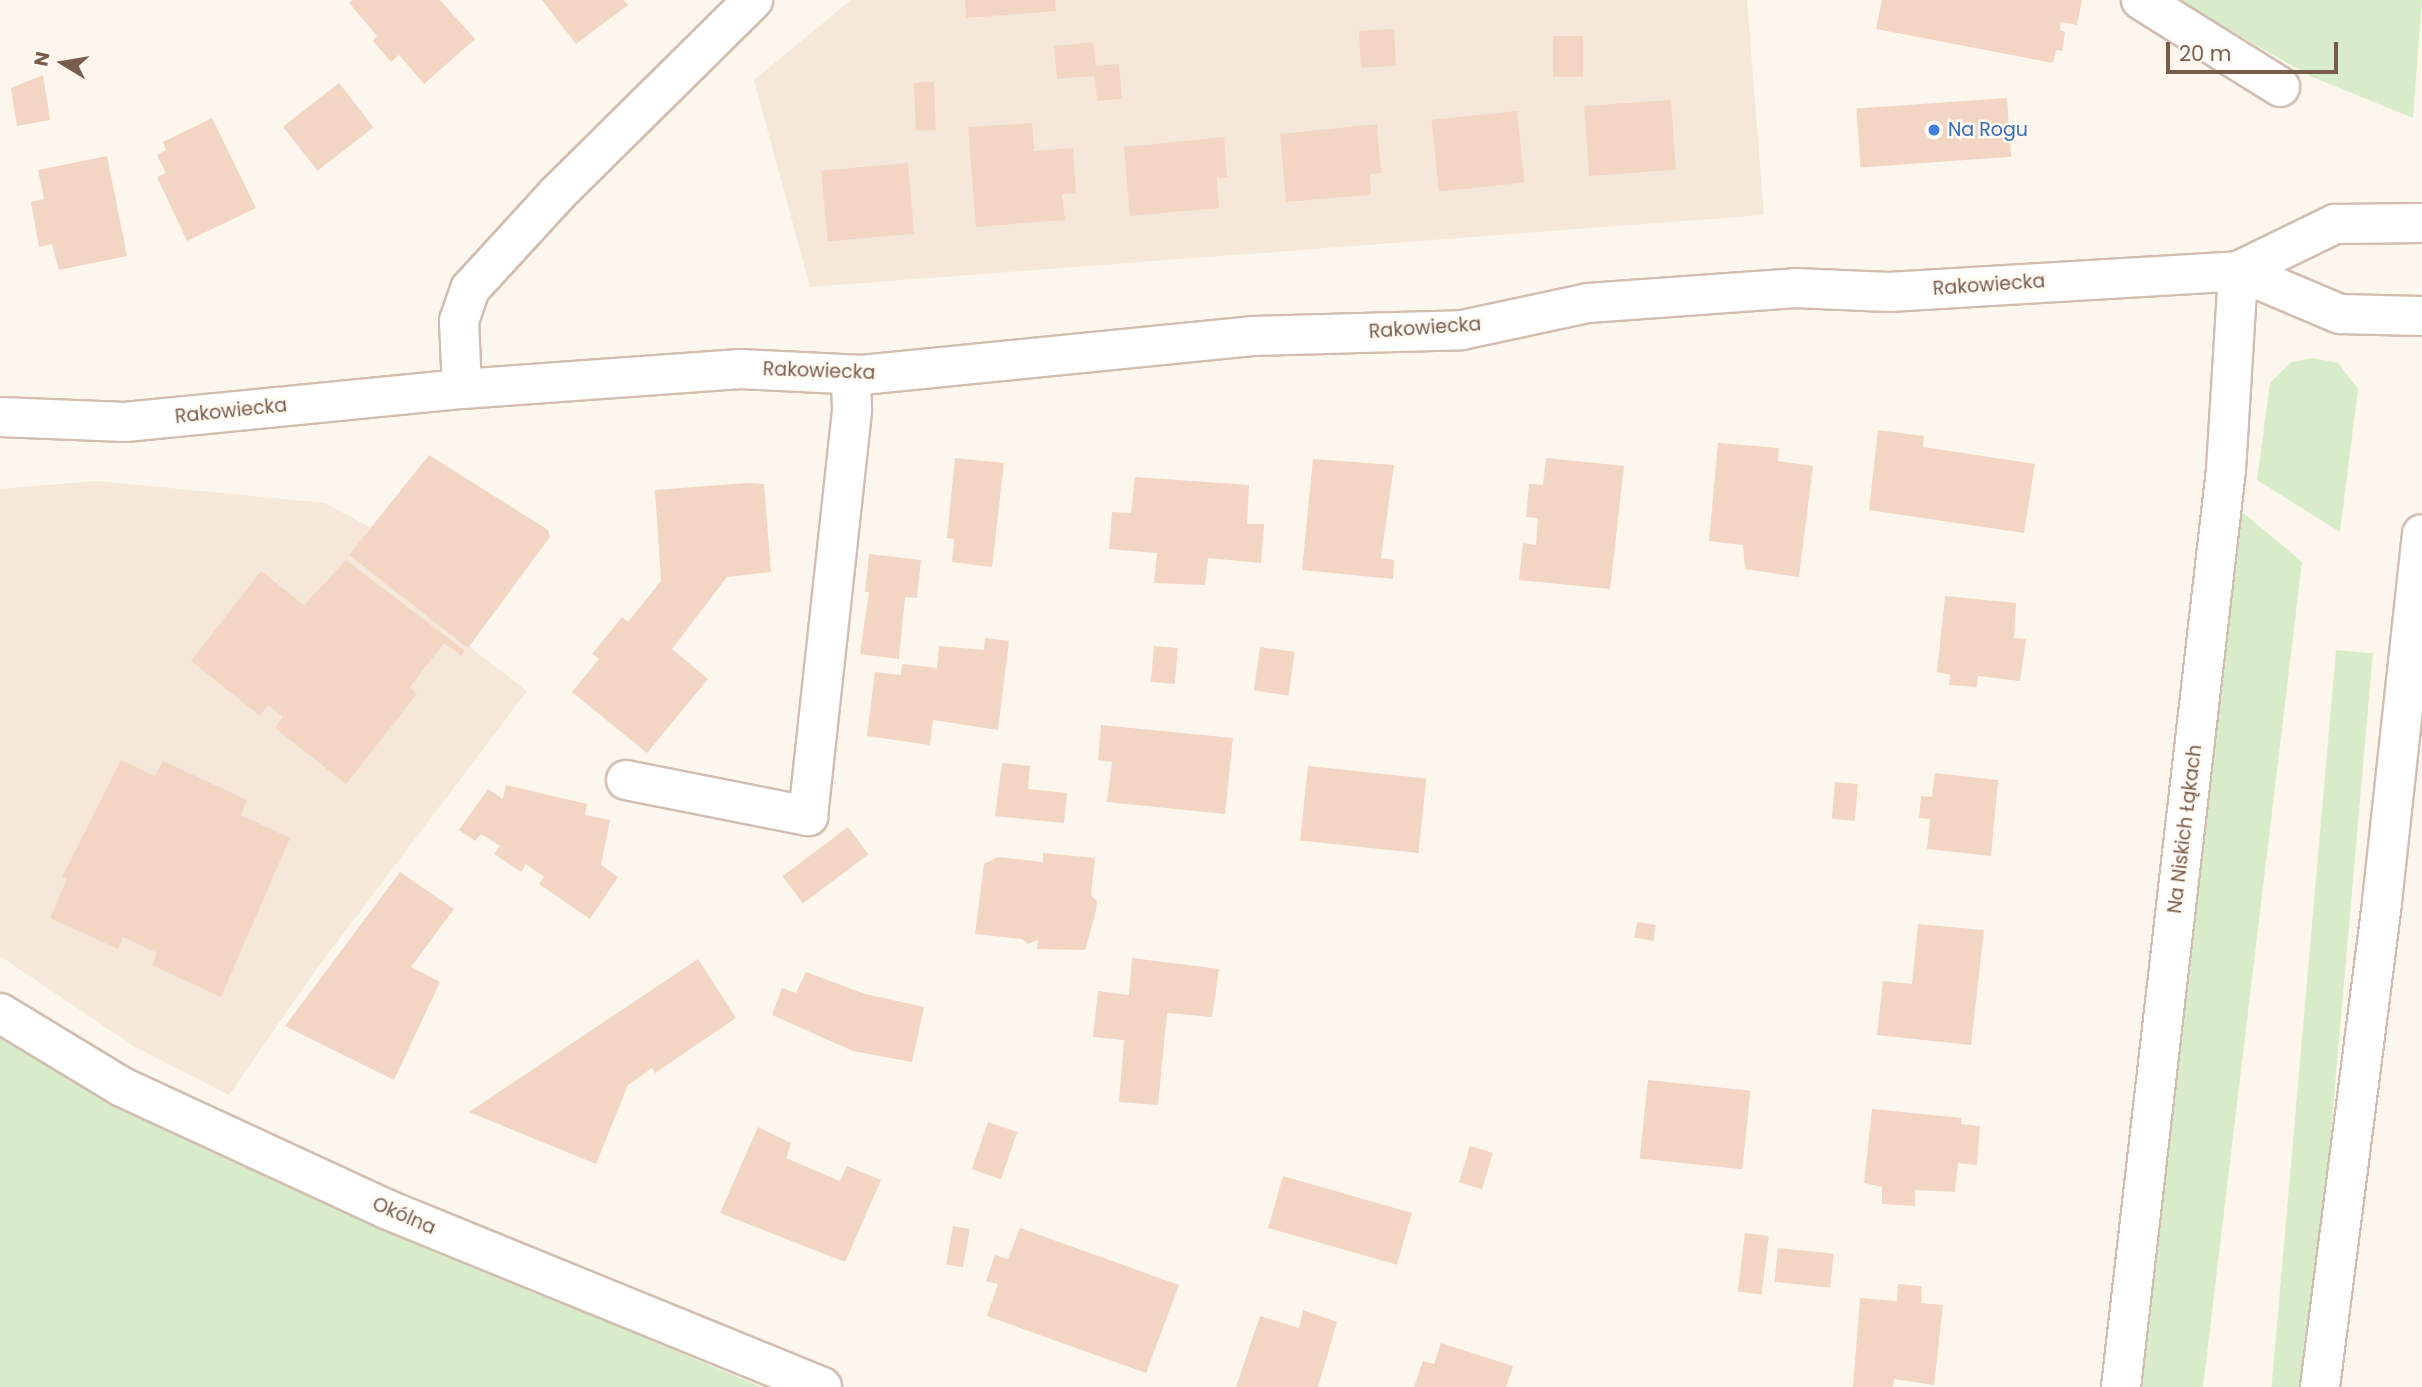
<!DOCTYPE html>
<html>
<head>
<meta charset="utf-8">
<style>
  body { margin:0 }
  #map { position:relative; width:2422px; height:1387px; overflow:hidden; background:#fdf6ec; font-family:Poppins,sans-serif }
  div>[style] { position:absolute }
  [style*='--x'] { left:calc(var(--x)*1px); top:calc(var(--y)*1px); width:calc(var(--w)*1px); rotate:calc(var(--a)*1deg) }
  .residential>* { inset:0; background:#f5e8da }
  .green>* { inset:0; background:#d8ecc9; transform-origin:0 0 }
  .building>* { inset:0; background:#f3d5c3; transform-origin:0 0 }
  .roads { filter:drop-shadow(2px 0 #d1beb0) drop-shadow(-2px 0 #d1beb0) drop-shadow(0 2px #d1beb0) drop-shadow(0 -2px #d1beb0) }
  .minor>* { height:38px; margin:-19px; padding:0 19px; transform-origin:19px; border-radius:19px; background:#fff }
  .dots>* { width:19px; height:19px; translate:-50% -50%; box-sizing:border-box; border:4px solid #fffaf3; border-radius:50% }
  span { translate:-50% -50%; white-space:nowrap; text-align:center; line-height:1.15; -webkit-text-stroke:5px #fffaf3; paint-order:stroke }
  .shop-label { font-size:19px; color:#366cbe }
  .left { translate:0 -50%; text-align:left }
  .street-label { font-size:19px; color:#7a5c4d }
  .north { position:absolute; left:28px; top:28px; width:70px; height:70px; -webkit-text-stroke:5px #fffaf3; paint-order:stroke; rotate:281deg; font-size:19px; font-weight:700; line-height:28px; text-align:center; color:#7a5c4d }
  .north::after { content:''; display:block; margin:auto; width:24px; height:32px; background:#7a5c4d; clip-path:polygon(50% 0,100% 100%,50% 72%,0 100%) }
  .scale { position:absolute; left:2166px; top:42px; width:172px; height:32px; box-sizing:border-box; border:4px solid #7a5c4d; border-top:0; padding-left:9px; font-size:21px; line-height:24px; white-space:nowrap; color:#7a5c4d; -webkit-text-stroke:5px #fffaf3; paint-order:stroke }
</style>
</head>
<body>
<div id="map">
  <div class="residential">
    <div style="clip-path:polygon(851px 0,1747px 0,1764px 215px,810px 287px,754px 80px)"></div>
    <div style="clip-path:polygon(96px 481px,325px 503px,371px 528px,349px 555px,527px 691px,315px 971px,229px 1095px,135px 1047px,0 956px,0 489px)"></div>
  </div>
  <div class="green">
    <div style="clip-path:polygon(2177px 0,2422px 0,2413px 118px,2310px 76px)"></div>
    <div style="clip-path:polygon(2313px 358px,2338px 363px,2358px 389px,2340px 532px,2257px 480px,2270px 383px,2291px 362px)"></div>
    <div style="clip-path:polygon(2240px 510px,2302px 562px,2203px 1387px,2142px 1387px)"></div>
    <div style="left:2336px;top:650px;width:37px;height:742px;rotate:5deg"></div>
    <div style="clip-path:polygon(0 1034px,106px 1100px,276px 1181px,761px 1387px,0 1387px)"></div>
  </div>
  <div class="building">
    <div style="clip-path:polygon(352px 0,440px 0,475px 39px,424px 84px,399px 55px,391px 62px,373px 41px,377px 36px,349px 3px)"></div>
    <div style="clip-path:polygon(542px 0,624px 0,628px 5px,576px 44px)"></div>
    <div style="clip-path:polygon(965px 0,1055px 0,1056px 11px,966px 18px)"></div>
    <div style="clip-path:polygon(1882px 0,2082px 0,2077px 25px,2061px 22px,2060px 30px,2065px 32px,2062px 51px,2056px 50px,2053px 63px,1876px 29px)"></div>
    <div style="left:1394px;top:29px;width:37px;height:35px;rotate:87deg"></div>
    <div style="left:1583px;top:36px;width:41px;height:30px;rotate:90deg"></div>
    <div style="clip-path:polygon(1093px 42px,1096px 66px,1119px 64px,1122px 99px,1097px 101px,1095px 76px,1057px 79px,1054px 46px)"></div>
    <div style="clip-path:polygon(43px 75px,50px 120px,17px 126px,11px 88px)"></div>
    <div style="left:934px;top:82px;width:48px;height:20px;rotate:88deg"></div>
    <div style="left:339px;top:83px;width:56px;height:71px;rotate:52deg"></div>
    <div style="left:2007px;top:98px;width:59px;height:151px;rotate:86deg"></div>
    <div style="left:1671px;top:100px;width:70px;height:87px;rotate:86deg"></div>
    <div style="left:1517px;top:111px;width:72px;height:86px;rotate:84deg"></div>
    <div style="clip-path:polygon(212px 118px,256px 208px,187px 241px,157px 177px,166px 173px,157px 155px,166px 150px,163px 142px)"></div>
    <div style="clip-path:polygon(1032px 123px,1034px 151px,1073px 148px,1076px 193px,1062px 194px,1065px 220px,976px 227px,968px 127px)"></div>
    <div style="clip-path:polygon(1377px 124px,1381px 173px,1370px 174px,1371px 195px,1286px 202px,1280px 134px)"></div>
    <div style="clip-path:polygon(1224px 137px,1227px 177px,1217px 178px,1219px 208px,1130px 216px,1124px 147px)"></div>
    <div style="clip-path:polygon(107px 156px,127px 256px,59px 270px,52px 244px,39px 247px,31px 202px,44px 199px,38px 170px)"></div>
    <div style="left:908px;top:163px;width:71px;height:87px;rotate:85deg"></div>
    <div style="clip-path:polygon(1878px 430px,1924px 436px,1923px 447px,2035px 464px,2024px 533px,1869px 510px)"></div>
    <div style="clip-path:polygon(1718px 443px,1779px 448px,1778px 461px,1813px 466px,1799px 577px,1745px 569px,1743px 545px,1709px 541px)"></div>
    <div style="clip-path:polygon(429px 455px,548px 530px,550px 537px,468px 648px,349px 555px)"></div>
    <div style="clip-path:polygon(955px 458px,1004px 463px,992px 567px,952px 562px,954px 539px,947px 538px)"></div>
    <div style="clip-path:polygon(1546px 458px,1624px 466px,1610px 589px,1519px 580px,1523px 543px,1536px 545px,1538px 518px,1526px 517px,1529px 484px,1543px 485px)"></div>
    <div style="clip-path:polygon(1313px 459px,1394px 465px,1381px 558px,1394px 560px,1393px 579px,1302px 570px)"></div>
    <div style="clip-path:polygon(1135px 477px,1249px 485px,1247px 524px,1264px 524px,1261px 563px,1208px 558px,1205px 585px,1154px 583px,1157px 553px,1109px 549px,1112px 512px,1131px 513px)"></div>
    <div style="clip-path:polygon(748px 483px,764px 484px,771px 572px,727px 577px,672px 649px,708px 679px,647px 753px,572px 692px,599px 659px,592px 654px,622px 617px,628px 622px,661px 581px,655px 490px)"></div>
    <div style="clip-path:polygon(869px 554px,921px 560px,917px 598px,905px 597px,899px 659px,860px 654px,869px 592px,865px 592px)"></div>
    <div style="clip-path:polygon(346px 560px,465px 651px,461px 656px,444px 643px,410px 687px,417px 694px,346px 784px,275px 728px,283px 717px,268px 705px,260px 716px,191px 661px,261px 571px,304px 605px)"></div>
    <div style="clip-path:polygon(1945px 596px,2016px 603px,2014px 638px,2026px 639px,2020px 681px,1978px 676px,1977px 687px,1949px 685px,1950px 675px,1937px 672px)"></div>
    <div style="clip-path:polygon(985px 638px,1009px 641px,998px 730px,933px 720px,930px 745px,867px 736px,875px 672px,901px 675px,902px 664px,937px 668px,939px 646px,984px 650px)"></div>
    <div style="left:1154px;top:646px;width:24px;height:36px;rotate:5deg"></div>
    <div style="left:1260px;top:647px;width:35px;height:44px;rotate:8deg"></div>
    <div style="clip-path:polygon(1101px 725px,1233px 738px,1225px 814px,1107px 802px,1112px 762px,1098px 760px)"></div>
    <div style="clip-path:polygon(121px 760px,155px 776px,163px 761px,247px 800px,241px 815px,290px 838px,221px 997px,152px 965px,157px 953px,123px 937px,118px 949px,50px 918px,67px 879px,62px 877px)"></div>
    <div style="clip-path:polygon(1002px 763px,1030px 766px,1028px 789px,1067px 793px,1064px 823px,995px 816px)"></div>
    <div style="left:1308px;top:766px;width:119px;height:75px;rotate:6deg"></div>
    <div style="clip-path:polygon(1935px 773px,1998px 780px,1991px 856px,1927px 849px,1930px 819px,1919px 818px,1921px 796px,1932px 797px)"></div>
    <div style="left:1835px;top:782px;width:23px;height:37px;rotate:5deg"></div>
    <div style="clip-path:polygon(506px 785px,587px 804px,585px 815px,610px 820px,601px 865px,618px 877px,590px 919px,539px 884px,544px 877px,526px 864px,521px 872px,494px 854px,500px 846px,481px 834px,475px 841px,459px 830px,488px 789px,503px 799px)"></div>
    <div style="left:848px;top:827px;width:34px;height:82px;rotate:53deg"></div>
    <div style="clip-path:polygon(1043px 853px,1095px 858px,1091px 895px,1097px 901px,1096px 911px,1085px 950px,1037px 949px,1038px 940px,1028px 944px,1022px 939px,975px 934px,984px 864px,998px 857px,1043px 862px)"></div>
    <div style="clip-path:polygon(400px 872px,454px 909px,411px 967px,440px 982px,394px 1080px,285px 1026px)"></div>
    <div style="left:1637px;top:922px;width:19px;height:16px;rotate:9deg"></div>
    <div style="clip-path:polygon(1918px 924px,1984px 930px,1971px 1045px,1877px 1035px,1883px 981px,1912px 984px)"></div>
    <div style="clip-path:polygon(1132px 958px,1219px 969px,1212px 1017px,1167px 1013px,1158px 1105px,1119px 1102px,1124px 1040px,1093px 1037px,1098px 991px,1129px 995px)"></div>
    <div style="clip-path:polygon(698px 959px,736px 1018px,655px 1073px,652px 1068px,628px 1085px,596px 1164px,469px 1112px)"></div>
    <div style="clip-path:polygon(806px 972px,865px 994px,924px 1007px,912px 1062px,853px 1051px,772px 1015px,782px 988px,796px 993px)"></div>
    <div style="left:1648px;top:1080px;width:103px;height:79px;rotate:6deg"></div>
    <div style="clip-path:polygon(1872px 1109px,1962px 1118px,1961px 1124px,1980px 1126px,1977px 1165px,1958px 1163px,1955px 1192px,1915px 1190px,1915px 1206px,1882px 1204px,1882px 1187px,1864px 1183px)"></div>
    <div style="left:988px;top:1122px;width:31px;height:50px;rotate:19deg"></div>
    <div style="clip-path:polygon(758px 1127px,791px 1143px,786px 1158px,840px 1181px,847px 1166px,881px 1180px,845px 1262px,720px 1213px)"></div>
    <div style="left:1470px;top:1146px;width:24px;height:38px;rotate:17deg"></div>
    <div style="left:1283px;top:1176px;width:134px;height:54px;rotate:16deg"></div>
    <div style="left:953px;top:1226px;width:17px;height:39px;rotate:10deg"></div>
    <div style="clip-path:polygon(1020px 1228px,1179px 1285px,1146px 1373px,987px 1316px,998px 1284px,986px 1281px,995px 1255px,1008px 1259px)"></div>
    <div style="left:1745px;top:1233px;width:24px;height:59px;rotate:7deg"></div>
    <div style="left:1778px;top:1248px;width:56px;height:34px;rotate:6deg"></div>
    <div style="clip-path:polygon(1898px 1284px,1922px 1286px,1921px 1303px,1943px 1305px,1934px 1385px,1894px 1379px,1893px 1387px,1853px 1387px,1860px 1298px,1897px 1301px)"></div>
    <div style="clip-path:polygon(1303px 1310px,1337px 1322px,1318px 1387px,1236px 1387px,1260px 1316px,1299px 1328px)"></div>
    <div style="clip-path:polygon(1441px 1343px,1513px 1366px,1506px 1387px,1414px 1387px,1423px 1361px,1434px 1364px)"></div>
  </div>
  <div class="roads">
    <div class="minor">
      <div style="--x:2141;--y:0;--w:164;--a:32"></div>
      <div style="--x:2238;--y:271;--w:108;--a:-25.9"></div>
      <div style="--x:2335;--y:224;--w:87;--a:-0.7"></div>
      <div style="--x:462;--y:389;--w:68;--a:-92.5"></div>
      <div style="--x:459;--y:321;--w:34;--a:-71"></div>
      <div style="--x:470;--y:289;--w:129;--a:-47.5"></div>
      <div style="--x:557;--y:194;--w:276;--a:-44.7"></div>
      <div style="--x:0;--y:417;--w:125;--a:2.3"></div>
      <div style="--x:125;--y:422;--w:339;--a:-5.6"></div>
      <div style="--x:462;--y:389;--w:279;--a:-4.1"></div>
      <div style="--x:740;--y:369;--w:122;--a:2.8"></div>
      <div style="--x:862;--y:375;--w:392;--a:-5.7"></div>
      <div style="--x:1252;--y:336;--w:210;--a:-1.6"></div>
      <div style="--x:1462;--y:330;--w:129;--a:-12.1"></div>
      <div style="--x:1588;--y:303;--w:208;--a:-4.1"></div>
      <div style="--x:1795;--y:288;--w:94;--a:2.4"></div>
      <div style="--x:1889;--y:292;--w:350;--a:-3.4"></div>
      <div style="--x:2238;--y:271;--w:111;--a:22.9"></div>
      <div style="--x:2340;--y:314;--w:82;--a:1.4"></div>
      <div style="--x:626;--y:780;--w:186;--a:11.2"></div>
      <div style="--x:808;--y:816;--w:409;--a:-83.8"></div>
      <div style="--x:852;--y:409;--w:33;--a:-92"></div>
      <div style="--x:0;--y:1013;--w:143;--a:31.2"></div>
      <div style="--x:122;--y:1087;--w:291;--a:24.8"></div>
      <div style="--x:386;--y:1209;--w:471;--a:22.2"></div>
      <div style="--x:2121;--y:1387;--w:923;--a:-83.47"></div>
      <div style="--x:2226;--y:470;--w:199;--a:-86.5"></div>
      <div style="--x:2320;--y:1387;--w:489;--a:-82.7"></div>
      <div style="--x:2382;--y:902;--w:370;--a:-83.8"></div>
    </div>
  </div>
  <div class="dots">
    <div style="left:1934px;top:130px;background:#3f7fe0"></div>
  </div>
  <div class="shop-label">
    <span class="left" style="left:1948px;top:130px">Na Rogu</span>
  </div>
  <div class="street-label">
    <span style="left:1989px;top:285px;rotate:-4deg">Rakowiecka</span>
    <span style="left:1425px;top:328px;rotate:-4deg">Rakowiecka</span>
    <span style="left:819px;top:371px;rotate:2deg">Rakowiecka</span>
    <span style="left:231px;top:411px;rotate:-6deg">Rakowiecka</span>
    <span style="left:2185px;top:829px;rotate:-83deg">Na Niskich Łąkach</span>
    <span style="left:404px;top:1216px;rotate:23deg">Okólna</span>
  </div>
  <div class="north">N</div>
  <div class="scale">20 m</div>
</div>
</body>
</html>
